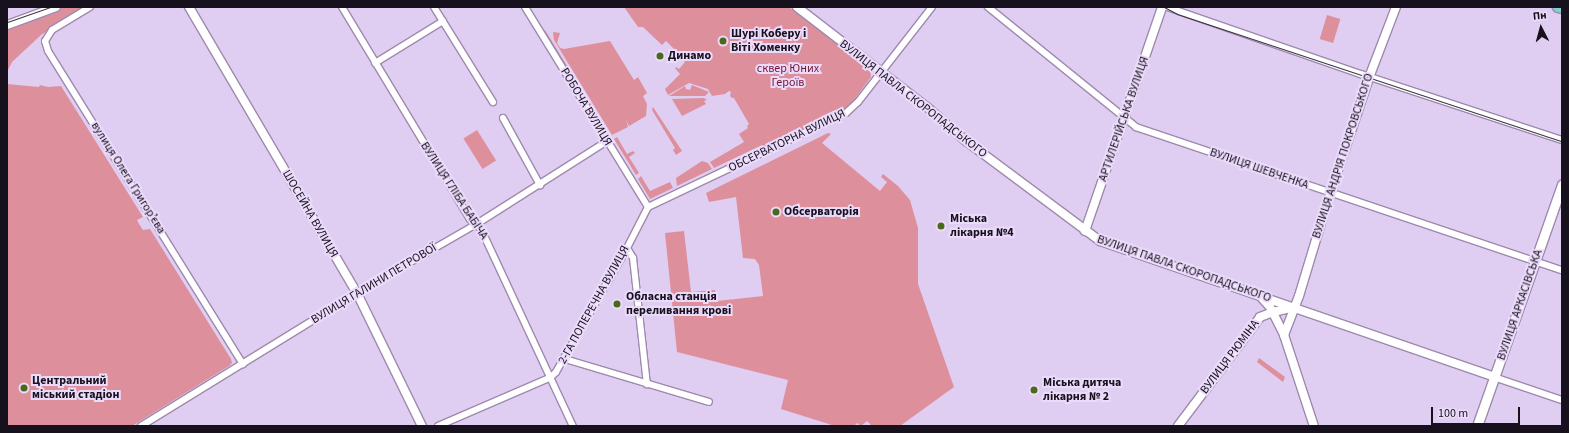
<!DOCTYPE html>
<html>
<head>
<meta charset="utf-8">
<style>
  body { margin:0 }
  #map { position:relative; width:1569px; height:433px; overflow:hidden; background:#e0cdf2; font-family:"Source Sans 3",sans-serif }
  div>[style] { position:absolute }
  [style*='--x'] { left:calc(var(--x)*1px); top:calc(var(--y)*1px); width:calc(var(--w)*1px); rotate:calc(var(--a)*1deg) }
  .green>* { inset:0; background:#de8f9c; transform-origin:0 0 }
  .roads { filter:drop-shadow(1px 0 #9d8aad) drop-shadow(-1px 0 #9d8aad) drop-shadow(0 1px #9d8aad) drop-shadow(0 -1px #9d8aad) }
  .minor>* { height:6px; margin:-3px; padding:0 3px; transform-origin:3px; border-radius:3px; background:#fff }
  .tertiary>* { height:8px; margin:-4px; padding:0 4px; transform-origin:4px; border-radius:4px; background:#fff }
  .secondary>* { height:9px; margin:-4.5px; padding:0 4.5px; transform-origin:4.5px; border-radius:4.5px; background:#fff }
  .trunk>* { height:10px; margin:-5px; padding:0 5px; transform-origin:5px; border-radius:5px; background:#80d2cc }
  .tram>* { height:1px; margin:-0.5px; padding:0 0.5px; transform-origin:0.5px; border-radius:0.5px; background:#3b3243 }
  .dots>* { width:11px; height:11px; translate:-50% -50%; box-sizing:border-box; border:2px solid #ebdbfa; border-radius:50% }
  span { translate:-50% -50%; white-space:nowrap; text-align:center; line-height:1.15; -webkit-text-stroke:4px #ebdbfa; paint-order:stroke }
  .poi-label { font-size:12px; color:#17101d; font-weight:700 }
  .left { translate:0 -50%; text-align:left }
  .park-label { font-size:12px; color:#761433 }
  .street-label { font-size:12px; color:#17101d }
  .frame { position:absolute; inset:0; border:8px solid #17101d; pointer-events:none }
  .north { position:absolute; left:1521px; top:8px; width:40px; height:40px; -webkit-text-stroke:3px #ebdbfa; paint-order:stroke; rotate:354deg; font-size:11px; font-weight:700; line-height:16px; text-align:center; color:#17101d }
  .north::after { content:''; display:block; margin:auto; width:14px; height:18px; background:#17101d; clip-path:polygon(50% 0,100% 100%,50% 72%,0 100%) }
  .scale { position:absolute; left:1431px; top:407px; width:89px; height:18px; box-sizing:border-box; border:2px solid #17101d; border-top:0; padding-left:5px; font-size:12px; line-height:14px; white-space:nowrap; color:#17101d; -webkit-text-stroke:3px #ebdbfa; paint-order:stroke }
</style>
</head>
<body>
<div id="map">
  <div class="green">
    <div style="clip-path:polygon(65px 7px,86px 7px,41px 35px,12px 62px,7px 72px,7px 27px)"></div>
    <div style="clip-path:polygon(624px 7px,789px 7px,866px 66px,870px 70px,871px 77px,851px 104px,843px 111px,764px 148px,762px 145px,714px 168px,710px 162px,744px 142px,739px 134px,748px 128px,747px 126px,749px 124px,734px 98px,732px 98px,730px 96px,731px 92px,729px 91px,725px 94px,712px 96px,708px 89px,689px 83px,668px 95px,665px 89px,680px 74px,675px 68px,676px 67px,679px 69px,685px 62px,682px 59px,683px 58px,666px 41px,662px 45px,643px 27px,638px 27px)"></div>
    <div style="left:1327px;top:15px;width:14px;height:25px;rotate:17deg"></div>
    <div style="clip-path:polygon(545px 30px,607px 131px,605px 132px,544px 32px)"></div>
    <div style="clip-path:polygon(553px 32px,560px 33px,557px 43px,560px 48px,564px 49px,610px 41px,634px 80px,638px 77px,647px 93px,643px 96px,647px 104px,646px 116px,629px 126px,626px 120px,628px 127px,612px 135px,554px 40px)"></div>
    <div style="clip-path:polygon(7px 84px,39px 87px,40px 85px,48px 87px,61px 86px,143px 217px,137px 220px,139px 224px,143px 230px,150px 229px,231px 359px,232px 363px,229px 366px,132px 426px,7px 426px)"></div>
    <div style="clip-path:polygon(692px 85px,709px 92px,705px 96px,669px 96px,685px 86px,686px 89px,690px 90px)"></div>
    <div style="clip-path:polygon(704px 98px,707px 100px,704px 101px,706px 104px,682px 116px,672px 99px)"></div>
    <div style="clip-path:polygon(653px 107px,682px 151px,676px 155px,673px 150px,675px 148px,652px 110px)"></div>
    <div style="left:477px;top:130px;width:36px;height:16px;rotate:58deg"></div>
    <div style="clip-path:polygon(828px 133px,831px 134px,822px 143px,880px 191px,887px 182px,881px 177px,883px 174px,898px 186px,910px 200px,918px 228px,918px 284px,954px 387px,900px 426px,872px 426px,867px 421px,861px 426px,857px 423px,854px 426px,835px 426px,781px 409px,788px 380px,677px 352px,665px 233px,684px 231px,691px 292px,715px 290px,717px 301px,763px 296px,759px 265px,755px 259px,743px 258px,736px 197px,709px 202px,706px 193px)"></div>
    <div style="clip-path:polygon(617px 137px,627px 154px,633px 151px,635px 153px,629px 157px,639px 173px,636px 175px,614px 139px)"></div>
    <div style="clip-path:polygon(702px 161px,708px 163px,712px 169px,677px 186px,676px 178px)"></div>
    <div style="clip-path:polygon(641px 176px,650px 191px,670px 182px,673px 188px,650px 199px,638px 179px)"></div>
    <div style="clip-path:polygon(1259px 358px,1285px 377px,1283px 382px,1257px 362px)"></div>
  </div>
  <div class="roads">
    <div class="minor">
      <div style="--x:90;--y:7;--w:44;--a:148.8"></div>
      <div style="--x:52;--y:30;--w:13;--a:122"></div>
      <div style="--x:45;--y:41;--w:10;--a:73"></div>
      <div style="--x:48;--y:51;--w:369;--a:58.1"></div>
      <div style="--x:342;--y:7;--w:248;--a:58.9"></div>
      <div style="--x:470;--y:219;--w:15;--a:42"></div>
      <div style="--x:481;--y:229;--w:217;--a:65"></div>
      <div style="--x:434;--y:7;--w:112;--a:58.2"></div>
      <div style="--x:525;--y:7;--w:235;--a:58.4"></div>
      <div style="--x:988;--y:7;--w:191;--a:39"></div>
      <div style="--x:1136;--y:127;--w:449;--a:18.6"></div>
      <div style="--x:1167;--y:7;--w:205;--a:19.1"></div>
      <div style="--x:1361;--y:74;--w:212;--a:18.2"></div>
      <div style="--x:375;--y:63;--w:80;--a:-31.7"></div>
      <div style="--x:503;--y:118;--w:77;--a:61.1"></div>
      <div style="--x:648;--y:207;--w:219;--a:-25.4"></div>
      <div style="--x:846;--y:113;--w:16;--a:-43"></div>
      <div style="--x:858;--y:102;--w:120;--a:-52.1"></div>
      <div style="--x:627;--y:248;--w:12;--a:59"></div>
      <div style="--x:633;--y:258;--w:127;--a:83.7"></div>
      <div style="--x:565;--y:359;--w:150;--a:16.6"></div>
      <div style="--x:1494;--y:377;--w:72;--a:18.7"></div>
      <div style="--x:141;--y:426;--w:254;--a:-31.6"></div>
      <div style="--x:357;--y:293;--w:136;--a:-30"></div>
      <div style="--x:475;--y:225;--w:155;--a:-32.4"></div>
      <div style="--x:438;--y:426;--w:123;--a:-23.4"></div>
      <div style="--x:551;--y:377;--w:7;--a:-45"></div>
      <div style="--x:556;--y:372;--w:143;--a:-60.2"></div>
      <div style="--x:627;--y:248;--w:46;--a:-62.9"></div>
    </div>
    <div class="tertiary">
      <div style="--x:189;--y:7;--w:332;--a:59.6"></div>
      <div style="--x:357;--y:293;--w:148;--a:64"></div>
      <div style="--x:797;--y:7;--w:164;--a:37.6"></div>
      <div style="--x:927;--y:107;--w:52;--a:41.1"></div>
      <div style="--x:966;--y:141;--w:167;--a:36.7"></div>
      <div style="--x:1100;--y:241;--w:417;--a:19"></div>
      <div style="--x:7;--y:25;--w:52;--a:-20.2"></div>
      <div style="--x:1085;--y:231;--w:237;--a:-71"></div>
      <div style="--x:1261;--y:297;--w:13;--a:48"></div>
      <div style="--x:1270;--y:307;--w:31;--a:63"></div>
      <div style="--x:1284;--y:335;--w:96;--a:71.8"></div>
      <div style="--x:1284;--y:335;--w:42;--a:-69"></div>
      <div style="--x:1299;--y:296;--w:97;--a:-73.2"></div>
      <div style="--x:1327;--y:203;--w:135;--a:-71.4"></div>
      <div style="--x:1370;--y:75;--w:73;--a:-69.1"></div>
      <div style="--x:1178;--y:426;--w:136;--a:-53"></div>
      <div style="--x:1260;--y:317;--w:14;--a:-21"></div>
      <div style="--x:1273;--y:312;--w:22;--a:-13"></div>
    </div>
    <div class="secondary">
      <div style="--x:1477;--y:426;--w:256;--a:-70.6"></div>
    </div>
    <div class="trunk">
      <div style="--x:1558;--y:7;--w:4;--a:14"></div>
    </div>
  </div>
  <div class="tram">
    <div style="--x:1164;--y:7;--w:15;--a:28"></div>
    <div style="--x:1177;--y:14;--w:405;--a:18.3"></div>
    <div style="--x:7;--y:22;--w:46;--a:-19.2"></div>
  </div>
  <div class="dots">
    <div style="left:723px;top:41px;background:#4b691d"></div>
    <div style="left:660px;top:56px;background:#4b691d"></div>
    <div style="left:776px;top:212px;background:#4b691d"></div>
    <div style="left:941px;top:226px;background:#4b691d"></div>
    <div style="left:617px;top:304px;background:#4b691d"></div>
    <div style="left:24px;top:388px;background:#4b691d"></div>
    <div style="left:1034px;top:390px;background:#4b691d"></div>
  </div>
  <div class="poi-label">
    <span class="left" style="left:731px;top:41px">Шурі Коберу і<br>Віті Хоменку</span>
    <span class="left" style="left:668px;top:56px">Динамо</span>
    <span class="left" style="left:784px;top:212px">Обсерваторія</span>
    <span class="left" style="left:950px;top:226px">Міська<br>лікарня №4</span>
    <span class="left" style="left:626px;top:304px">Обласна станція<br>переливання крові</span>
    <span class="left" style="left:32px;top:388px">Центральний<br>міський стадіон</span>
    <span class="left" style="left:1043px;top:390px">Міська дитяча<br>лікарня № 2</span>
  </div>
  <div class="park-label">
    <span style="left:788px;top:76px">сквер Юних<br>Героїв</span>
  </div>
  <div class="street-label">
    <span style="left:913px;top:99px;rotate:38deg">ВУЛИЦЯ ПАВЛА СКОРОПАДСЬКОГО</span>
    <span style="left:586px;top:107px;rotate:59deg">РОБОЧА ВУЛИЦЯ</span>
    <span style="left:1124px;top:119px;rotate:-71deg">АРТИЛЕРІЙСЬКА ВУЛИЦЯ</span>
    <span style="left:787px;top:141px;rotate:-26deg">ОБСЕРВАТОРНА ВУЛИЦЯ</span>
    <span style="left:1343px;top:156px;rotate:-72deg">ВУЛИЦЯ АНДРІЯ ПОКРОВСЬКОГО</span>
    <span style="left:1259px;top:169px;rotate:19deg">ВУЛИЦЯ ШЕВЧЕНКА</span>
    <span style="left:128px;top:178px;rotate:58deg">вулиця Олега Григорʼєва</span>
    <span style="left:454px;top:191px;rotate:57deg">ВУЛИЦЯ ГЛІБА БАБІЧА</span>
    <span style="left:310px;top:214px;rotate:60deg">ШОСЕЙНА ВУЛИЦЯ</span>
    <span style="left:1184px;top:269px;rotate:19deg">ВУЛИЦЯ ПАВЛА СКОРОПАДСЬКОГО</span>
    <span style="left:374px;top:284px;rotate:-31deg">ВУЛИЦЯ ГАЛИНИ ПЕТРОВОЇ</span>
    <span style="left:594px;top:305px;rotate:-61deg">2-ГА ПОПЕРЕЧНА ВУЛИЦЯ</span>
    <span style="left:1520px;top:305px;rotate:-71deg">ВУЛИЦЯ АРКАСІВСЬКА</span>
    <span style="left:1230px;top:357px;rotate:-53deg">ВУЛИЦЯ РЮМІНА</span>
  </div>
  <div class="frame"></div>
  <div class="north">Пн</div>
  <div class="scale">100 m</div>
</div>
</body>
</html>
